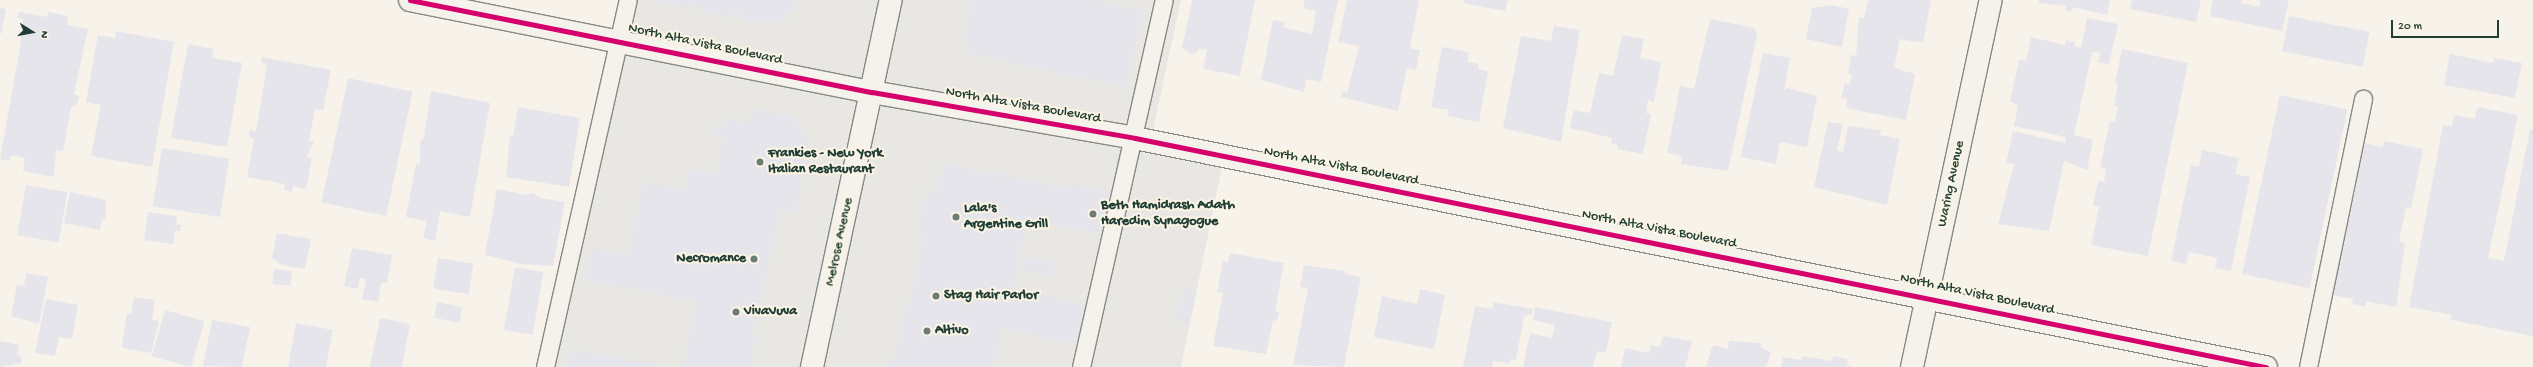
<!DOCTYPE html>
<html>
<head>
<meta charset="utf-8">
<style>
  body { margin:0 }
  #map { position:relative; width:2533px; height:367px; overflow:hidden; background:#f7f3ea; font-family:"Gochi Hand",sans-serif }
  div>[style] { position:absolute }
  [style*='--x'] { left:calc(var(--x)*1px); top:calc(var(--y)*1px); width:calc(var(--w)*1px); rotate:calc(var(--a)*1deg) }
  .built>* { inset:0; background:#e9e7e4 }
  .building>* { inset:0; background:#e6e5eb; transform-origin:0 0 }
  .roads { filter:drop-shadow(1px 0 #868984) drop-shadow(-1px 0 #868984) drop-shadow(0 1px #868984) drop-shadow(0 -1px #868984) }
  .service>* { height:17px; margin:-8.5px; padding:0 8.5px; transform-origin:8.5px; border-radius:8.5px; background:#f5f2ec }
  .minor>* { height:22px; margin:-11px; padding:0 11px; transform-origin:11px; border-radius:11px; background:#f5f2ec }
  .secondary>* { height:22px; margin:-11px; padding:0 11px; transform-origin:11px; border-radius:11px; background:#f5f2ec }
  .cycleway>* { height:5px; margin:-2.5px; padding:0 2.5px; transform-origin:2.5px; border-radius:2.5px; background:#d6006c }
  .dots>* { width:11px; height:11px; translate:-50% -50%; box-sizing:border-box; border:2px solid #fcf5e5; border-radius:50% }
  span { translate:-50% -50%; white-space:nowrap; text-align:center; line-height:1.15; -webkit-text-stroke:4px #fcf5e5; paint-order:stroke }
  .street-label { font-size:14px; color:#1f3d34 }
  .poi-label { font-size:14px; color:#1f3d34; font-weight:700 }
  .left { translate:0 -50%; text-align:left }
  .right { translate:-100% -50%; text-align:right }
  .north { position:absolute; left:12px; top:12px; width:40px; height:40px; -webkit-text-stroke:3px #fcf5e5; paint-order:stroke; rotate:101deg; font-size:11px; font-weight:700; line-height:16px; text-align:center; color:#1f3d34 }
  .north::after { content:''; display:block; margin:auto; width:14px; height:18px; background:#1f3d34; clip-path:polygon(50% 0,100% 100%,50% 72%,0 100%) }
  .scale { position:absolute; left:2391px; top:20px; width:108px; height:18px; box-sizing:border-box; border:2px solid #1f3d34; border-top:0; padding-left:5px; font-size:12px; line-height:14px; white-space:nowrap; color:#1f3d34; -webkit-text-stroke:3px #fcf5e5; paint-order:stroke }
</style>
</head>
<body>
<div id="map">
  <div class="built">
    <div style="clip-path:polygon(630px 0,1181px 0,1150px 144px,1224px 157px,1181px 367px,550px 367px)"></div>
  </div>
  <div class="building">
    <div style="clip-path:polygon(653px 0,795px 0,795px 9px,786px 14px,787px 22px,774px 20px,773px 24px,742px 19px,743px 14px,731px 11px,731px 17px,700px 11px,701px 6px,688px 4px,687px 8px)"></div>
    <div style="clip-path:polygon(973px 0,1094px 0,1142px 10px,1126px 87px,974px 55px,966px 43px,966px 33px)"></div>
    <div style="clip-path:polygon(1192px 0,1255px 0,1240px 76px,1203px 69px,1207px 50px,1199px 49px,1194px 55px,1182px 48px)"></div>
    <div style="clip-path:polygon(1305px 0,1338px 0,1321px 82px,1306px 79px,1304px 92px,1261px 80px,1273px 20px,1285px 22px,1284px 28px,1312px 34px,1316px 11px,1303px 8px)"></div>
    <div style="clip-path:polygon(1347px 0,1419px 0,1410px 48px,1420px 50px,1416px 70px,1407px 68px,1398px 111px,1341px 97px,1342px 92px,1347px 93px,1359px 46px,1338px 42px)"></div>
    <div style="clip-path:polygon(1464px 0,1508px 0,1505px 11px,1463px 3px)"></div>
    <div style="clip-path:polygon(1868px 0,1931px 0,1923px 43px,1900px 39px,1894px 68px,1915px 74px,1906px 120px,1846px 108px,1847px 99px,1841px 98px,1845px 83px,1850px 84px,1852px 74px,1848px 74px,1851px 55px,1856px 56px,1859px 17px,1864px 18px)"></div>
    <div style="clip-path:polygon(2039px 0,2110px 0,2107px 15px,2072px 7px,2071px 12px,2065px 10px,2066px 6px,2039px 3px)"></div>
    <div style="clip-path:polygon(2132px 0,2201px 0,2196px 22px,2130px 9px)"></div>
    <div style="clip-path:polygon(2213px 0,2241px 0,2241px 3px,2259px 7px,2261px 0,2289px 0,2282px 31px,2210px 16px)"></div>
    <div style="clip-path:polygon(1832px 5px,1849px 9px,1842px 47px,1806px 39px,1812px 8px)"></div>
    <div style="clip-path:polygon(0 8px,6px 9px,1px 34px,0 34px)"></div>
    <div style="clip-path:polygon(19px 12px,47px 17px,48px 12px,68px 16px,67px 25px,88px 29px,74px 94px,79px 96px,77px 104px,71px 108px,63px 151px,56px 150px,54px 177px,23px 171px,25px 158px,11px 155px,10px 161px,0 159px,20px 48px,23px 19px,18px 18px)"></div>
    <div style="left:2289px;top:16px;width:82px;height:36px;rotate:11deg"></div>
    <div style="clip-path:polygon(2087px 18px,2118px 24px,2109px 64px,2098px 62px,2100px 53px,2092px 52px,2074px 135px,2093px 140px,2087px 170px,2064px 161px,2049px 231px,1998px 224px,2014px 164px,2006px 163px,2013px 131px,2065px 143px,2066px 137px,2014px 126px,2018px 105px,2010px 102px,2019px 60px,2026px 61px,2031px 37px,2065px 45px,2066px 40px,2075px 42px,2074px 46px,2081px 48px)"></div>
    <div style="clip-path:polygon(1710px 19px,1755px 28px,1757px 35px,1728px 171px,1681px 164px,1682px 156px,1667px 153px,1680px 86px,1694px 89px)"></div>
    <div style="clip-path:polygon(1554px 26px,1580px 30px,1561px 142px,1503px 128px,1521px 36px,1551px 41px)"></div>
    <div style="clip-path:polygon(116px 31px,174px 42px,152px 167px,91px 156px,101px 105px,86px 102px,98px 35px,115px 38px)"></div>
    <div style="clip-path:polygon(1622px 35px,1644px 39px,1640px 58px,1661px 62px,1654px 102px,1648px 100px,1646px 113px,1651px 114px,1643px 154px,1617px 149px,1618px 145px,1611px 144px,1612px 138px,1570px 128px,1574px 110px,1590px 113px,1599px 73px,1613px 76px)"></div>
    <div style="clip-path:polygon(188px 44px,214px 49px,212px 58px,242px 63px,227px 147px,171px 138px)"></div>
    <div style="clip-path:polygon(1442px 47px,1469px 52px,1467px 62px,1479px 64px,1478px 69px,1488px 71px,1479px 122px,1448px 116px,1449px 110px,1431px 107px)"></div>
    <div style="clip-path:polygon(2122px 49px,2188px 63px,2148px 256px,2091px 245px,2099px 207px,2093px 206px,2098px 181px,2104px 182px,2106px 168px,2100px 167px,2110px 121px,2115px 122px,2118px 107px,2114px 106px,2118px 83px,2115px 83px)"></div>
    <div style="clip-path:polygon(1763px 53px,1790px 58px,1784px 91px,1787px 88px,1817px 96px,1807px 147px,1780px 142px,1776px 164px,1741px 157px)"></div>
    <div style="clip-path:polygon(2450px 54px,2493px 63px,2494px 58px,2522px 63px,2515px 98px,2444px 85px)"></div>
    <div style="clip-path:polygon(262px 57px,331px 70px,323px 110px,315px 109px,309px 141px,314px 142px,306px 157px,312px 158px,306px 189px,293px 186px,292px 192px,284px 190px,285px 184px,247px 177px,254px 139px,249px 137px,250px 130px,256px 131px,262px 97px,267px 64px,261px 63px)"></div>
    <div style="left:348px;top:78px;width:66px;height:127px;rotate:12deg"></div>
    <div style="clip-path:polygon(431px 91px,490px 103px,470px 217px,440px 211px,435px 241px,423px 238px,427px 221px,406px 217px,416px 163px,420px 164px,420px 141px,424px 138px)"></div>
    <div style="left:2280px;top:95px;width:69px;height:183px;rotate:12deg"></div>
    <div style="clip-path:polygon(518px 107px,580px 118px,569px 187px,506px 177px,510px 135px,513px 136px)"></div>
    <div style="clip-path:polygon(2477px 107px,2518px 115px,2488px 258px,2504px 261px,2530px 129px,2533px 130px,2533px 336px,2451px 320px,2452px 315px,2409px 307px,2443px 125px,2452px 126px,2454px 115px,2475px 119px)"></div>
    <div style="clip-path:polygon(751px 109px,792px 117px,809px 141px,796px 212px,780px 209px,752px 336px,756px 336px,750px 367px,683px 367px,696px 301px,586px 280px,592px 248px,629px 256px,643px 182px,684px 190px,688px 169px,716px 175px,723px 137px,714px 135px,716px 124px,725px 125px,726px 119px,748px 123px)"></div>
    <div style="clip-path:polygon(1828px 122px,1843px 124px,1837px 150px,1843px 152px,1848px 126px,1881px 130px,1880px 135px,1900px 139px,1887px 205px,1814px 187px)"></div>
    <div style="clip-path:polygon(2384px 141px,2423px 149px,2411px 208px,2406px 207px,2399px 241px,2405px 243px,2396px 307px,2366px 301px,2365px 306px,2352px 304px,2353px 299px,2327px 294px,2338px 242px,2344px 243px,2357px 183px,2350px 181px,2359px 142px,2383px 147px)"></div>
    <div style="left:162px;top:148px;width:68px;height:59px;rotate:9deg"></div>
    <div style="clip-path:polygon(2202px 150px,2239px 158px,2235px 174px,2250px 177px,2231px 271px,2215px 268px,2217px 258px,2189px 252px,2186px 264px,2171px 261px,2191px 165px,2199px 167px)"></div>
    <div style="clip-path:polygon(943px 164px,987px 173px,988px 169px,1006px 173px,1005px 176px,1067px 189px,1068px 184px,1110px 193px,1101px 233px,1027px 221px,1013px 289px,1085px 304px,1077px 344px,1001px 328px,993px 367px,886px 367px,887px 358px,896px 359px,904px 309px,908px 309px,924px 237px,917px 236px,926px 191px,937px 193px)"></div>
    <div style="left:26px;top:185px;width:42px;height:51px;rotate:10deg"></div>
    <div style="clip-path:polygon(497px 189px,526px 195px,533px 193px,541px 198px,565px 202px,553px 266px,521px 264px,485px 255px)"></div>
    <div style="clip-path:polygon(70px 192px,106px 200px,106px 220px,102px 219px,100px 230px,64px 223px)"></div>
    <div style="clip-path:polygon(148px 212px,177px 216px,176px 224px,181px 225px,180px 231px,175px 231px,173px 244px,144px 240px)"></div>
    <div style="clip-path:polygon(277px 233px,311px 239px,305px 269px,282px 265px,272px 258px)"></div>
    <div style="clip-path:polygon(352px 248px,392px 255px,387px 283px,381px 283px,378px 302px,362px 299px,366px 279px,360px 278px,358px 289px,344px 286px)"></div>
    <div style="clip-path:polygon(1230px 253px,1284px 263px,1275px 311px,1279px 312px,1277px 321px,1273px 320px,1266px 354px,1213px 346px,1223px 293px,1217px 292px,1223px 261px,1228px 262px)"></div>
    <div style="left:1023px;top:257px;width:32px;height:13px;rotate:11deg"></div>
    <div style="left:438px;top:258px;width:36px;height:31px;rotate:9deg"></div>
    <div style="clip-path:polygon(1304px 265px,1345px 271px,1345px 274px,1361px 277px,1344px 367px,1293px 365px,1308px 288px,1300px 287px)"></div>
    <div style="left:515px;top:267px;width:29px;height:64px;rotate:10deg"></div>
    <div style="left:274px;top:269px;width:18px;height:15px;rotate:6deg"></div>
    <div style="clip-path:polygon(26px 273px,48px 277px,39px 324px,11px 316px,17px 285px,24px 286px)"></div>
    <div style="left:1183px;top:288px;width:14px;height:34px;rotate:12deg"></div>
    <div style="clip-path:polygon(1420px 289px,1445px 295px,1434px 349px,1374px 337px,1382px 296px,1417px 304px)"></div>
    <div style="clip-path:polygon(134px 297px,155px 300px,152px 320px,159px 321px,151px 353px,123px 348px,122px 344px,127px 314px,131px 315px)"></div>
    <div style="clip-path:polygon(46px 299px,78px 305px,72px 339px,59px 337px,55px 356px,35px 353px)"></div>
    <div style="left:437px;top:302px;width:26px;height:16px;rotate:11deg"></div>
    <div style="clip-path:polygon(1494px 302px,1533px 309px,1532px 314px,1524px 316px,1516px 360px,1510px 359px,1509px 364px,1493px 361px,1492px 367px,1463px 367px,1475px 306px,1492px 309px)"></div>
    <div style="clip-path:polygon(1535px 307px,1612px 322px,1606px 353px,1597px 351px,1593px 367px,1523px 367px,1530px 333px,1552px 338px,1555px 325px,1533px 320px)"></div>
    <div style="left:165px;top:310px;width:41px;height:48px;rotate:16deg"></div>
    <div style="clip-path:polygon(380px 318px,410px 324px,402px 367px,370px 367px)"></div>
    <div style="clip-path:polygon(212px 320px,250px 327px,242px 367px,203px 366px)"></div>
    <div style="clip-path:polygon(296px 323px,333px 330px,326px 367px,288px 367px)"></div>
    <div style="clip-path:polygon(1663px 336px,1692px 341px,1685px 367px,1621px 367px,1625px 348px,1649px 353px,1651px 345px,1660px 347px)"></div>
    <div style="clip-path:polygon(0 341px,19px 345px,17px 355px,21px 356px,21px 363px,0 367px)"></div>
    <div style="clip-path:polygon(1729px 341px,1761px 343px,1761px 347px,1771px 353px,1769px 360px,1765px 367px,1706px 367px,1712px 347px,1715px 345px,1728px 349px)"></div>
    <div style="clip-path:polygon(571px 349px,661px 366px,661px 367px,568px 367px)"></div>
    <div style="clip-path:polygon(1803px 356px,1832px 361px,1833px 356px,1848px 359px,1847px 365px,1853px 367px,1781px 367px,1783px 357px,1802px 360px)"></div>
  </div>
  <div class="roads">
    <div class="service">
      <div style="--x:545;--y:367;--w:376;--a:-77.3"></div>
      <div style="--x:1081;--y:367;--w:376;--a:-77.3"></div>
      <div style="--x:2308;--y:367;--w:274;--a:-78.4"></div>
    </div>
    <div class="minor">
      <div style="--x:410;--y:0;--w:471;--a:11.3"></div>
      <div style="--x:872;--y:92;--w:267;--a:9.9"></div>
      <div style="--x:1135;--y:138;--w:1154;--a:11.45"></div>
      <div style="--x:1912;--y:367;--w:375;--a:-77.9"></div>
    </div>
    <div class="secondary">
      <div style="--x:812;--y:367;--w:375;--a:-77.9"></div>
    </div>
  </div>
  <div class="cycleway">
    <div style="--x:410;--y:0;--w:471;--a:11.3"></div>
    <div style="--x:872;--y:92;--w:267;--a:9.9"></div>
    <div style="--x:1135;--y:138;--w:1154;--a:11.45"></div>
  </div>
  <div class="dots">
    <div style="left:760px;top:162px;background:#6b7d74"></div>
    <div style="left:1093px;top:214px;background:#6b7d74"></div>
    <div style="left:956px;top:217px;background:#6b7d74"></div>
    <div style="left:754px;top:259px;background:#6b7d74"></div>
    <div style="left:936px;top:296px;background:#6b7d74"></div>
    <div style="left:736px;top:312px;background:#6b7d74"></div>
    <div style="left:927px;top:331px;background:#6b7d74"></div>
  </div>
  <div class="street-label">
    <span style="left:705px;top:45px;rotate:12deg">North Alta Vista Boulevard</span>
    <span style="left:1023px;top:106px;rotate:10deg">North Alta Vista Boulevard</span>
    <span style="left:1341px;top:167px;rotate:11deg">North Alta Vista Boulevard</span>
    <span style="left:1952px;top:184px;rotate:-78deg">Waring Avenue</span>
    <span style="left:1659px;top:230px;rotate:11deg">North Alta Vista Boulevard</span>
    <span style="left:840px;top:242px;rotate:-78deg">Melrose Avenue</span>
    <span style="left:1977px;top:295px;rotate:12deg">North Alta Vista Boulevard</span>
  </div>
  <div class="poi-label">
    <span class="left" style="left:768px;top:162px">Frankies - New York<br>Italian Restaurant</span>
    <span class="left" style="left:1101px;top:214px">Beth Hamidrash Adath<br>Haredim Synagogue</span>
    <span class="left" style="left:964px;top:217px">Lala's<br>Argentine Grill</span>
    <span class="right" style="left:746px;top:259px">Necromance</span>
    <span class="left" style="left:944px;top:296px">Stag Hair Parlor</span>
    <span class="left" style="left:744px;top:312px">VivaVuva</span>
    <span class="left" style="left:935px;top:331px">Altivo</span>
  </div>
  <div class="north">N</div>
  <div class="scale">20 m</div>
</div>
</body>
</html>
